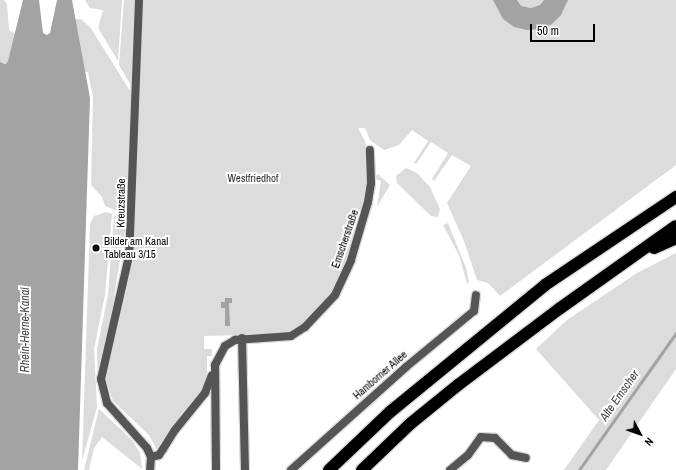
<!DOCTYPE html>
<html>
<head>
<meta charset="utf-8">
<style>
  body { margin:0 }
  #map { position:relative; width:676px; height:470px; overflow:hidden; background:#fff; font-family:"Archivo Narrow",sans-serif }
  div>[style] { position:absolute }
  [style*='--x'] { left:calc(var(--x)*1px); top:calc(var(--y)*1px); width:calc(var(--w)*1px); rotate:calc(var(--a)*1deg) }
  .green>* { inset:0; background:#dcdcdc }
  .water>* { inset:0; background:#a3a3a3 }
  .stream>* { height:2.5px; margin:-1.25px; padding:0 1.25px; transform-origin:1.25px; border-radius:1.25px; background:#a3a3a3 }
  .roads { filter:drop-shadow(1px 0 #dbdbdb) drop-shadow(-1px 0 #dbdbdb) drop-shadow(0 1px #dbdbdb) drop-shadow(0 -1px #dbdbdb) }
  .minor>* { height:8px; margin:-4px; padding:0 4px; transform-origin:4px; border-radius:4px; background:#555 }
  .motorway>* { height:12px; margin:-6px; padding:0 6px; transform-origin:6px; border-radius:6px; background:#000 }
  .dots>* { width:11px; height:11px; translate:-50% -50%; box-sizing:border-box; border:2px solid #fff; border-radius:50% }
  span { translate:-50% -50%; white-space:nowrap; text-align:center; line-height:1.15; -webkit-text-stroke:4px #fff; paint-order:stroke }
  .park-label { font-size:11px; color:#333 }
  .street-label { font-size:11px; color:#000 }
  .poi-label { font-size:11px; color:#000 }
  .left { translate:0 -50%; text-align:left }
  .water-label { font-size:12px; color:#444; font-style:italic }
  .north { position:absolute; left:620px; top:414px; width:40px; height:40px; -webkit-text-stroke:3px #fff; paint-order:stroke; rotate:131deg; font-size:11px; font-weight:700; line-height:16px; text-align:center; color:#000 }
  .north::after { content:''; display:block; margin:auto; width:14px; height:18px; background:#000; clip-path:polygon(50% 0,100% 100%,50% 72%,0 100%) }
  .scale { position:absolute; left:530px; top:24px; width:65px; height:18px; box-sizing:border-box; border:2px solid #000; border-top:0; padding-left:5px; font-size:12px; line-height:14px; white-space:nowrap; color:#000; -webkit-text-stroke:3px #fff; paint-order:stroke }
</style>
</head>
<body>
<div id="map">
  <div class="green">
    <div style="clip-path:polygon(0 0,4px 0,7px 4px,9px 30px,16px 35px,8px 61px,3px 64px,0 62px)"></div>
    <div style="clip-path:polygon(85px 0,122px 0,118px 61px,98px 28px,103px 10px,90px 8px)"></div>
    <div style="clip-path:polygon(124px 0,135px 0,134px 80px,130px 84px,119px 65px)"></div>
    <div style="clip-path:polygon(142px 0,676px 0,676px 165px,500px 296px,488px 283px,477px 280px,464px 241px,447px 203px,471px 166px,452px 155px,434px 181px,432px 179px,448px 153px,431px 142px,416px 164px,414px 163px,428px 141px,412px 130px,399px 145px,384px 150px,370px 140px,365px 128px,358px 128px,365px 141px,369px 156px,367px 193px,350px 260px,333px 294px,304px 325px,291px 334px,204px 336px,204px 349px,212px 349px,212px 356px,207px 356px,207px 376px,204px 388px,158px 452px,149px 435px,113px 401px,106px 380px,107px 366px,127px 289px,134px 234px)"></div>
    <div style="clip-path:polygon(74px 19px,81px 19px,90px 27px,132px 94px,125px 214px,105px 206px,102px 197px,91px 185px,93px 97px,88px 72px,85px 72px)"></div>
    <div style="clip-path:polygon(406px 168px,417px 173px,430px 187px,440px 209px,438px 217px,431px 216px,397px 183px,396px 176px)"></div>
    <div style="clip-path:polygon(378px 174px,390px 185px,377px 207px,381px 181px,375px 179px,375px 176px)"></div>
    <div style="clip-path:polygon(106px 212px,112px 214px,105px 295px,94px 349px,97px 407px,82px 461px,90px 224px,94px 216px)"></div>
    <div style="clip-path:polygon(114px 215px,126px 224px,98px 394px,97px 349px,108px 295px)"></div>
    <div style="clip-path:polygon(448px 223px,466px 268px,469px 282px,467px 284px,459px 255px,443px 225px)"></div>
    <div style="clip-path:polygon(676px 253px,676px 369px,606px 470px,564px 470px,599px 420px,536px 349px,567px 320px,637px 273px)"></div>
    <div style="clip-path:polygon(99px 409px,132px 440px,140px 453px,142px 469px,102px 437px,94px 448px,89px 470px,84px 470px)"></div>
  </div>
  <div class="water">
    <div style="clip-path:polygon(23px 0,39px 0,43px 33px,47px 35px,50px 33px,57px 0,72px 0,90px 98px,78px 470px,0 470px,0 62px,5px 64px,8px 61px)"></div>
    <div style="clip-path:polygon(493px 0,517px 0,521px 6px,531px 8px,540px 5px,544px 0,568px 0,561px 15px,552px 24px,540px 29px,527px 30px,514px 27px,503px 19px)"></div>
    <div style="clip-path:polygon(225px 298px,232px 298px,232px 303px,229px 303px,230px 326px,225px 326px,225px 308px,221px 308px,221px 302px,225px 302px)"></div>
  </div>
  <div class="stream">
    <div style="--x:579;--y:470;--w:168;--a:-54.7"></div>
  </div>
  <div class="roads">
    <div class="minor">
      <div style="--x:139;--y:0;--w:256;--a:92.2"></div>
      <div style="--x:129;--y:256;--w:126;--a:102.8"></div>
      <div style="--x:101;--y:379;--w:25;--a:76"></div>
      <div style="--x:107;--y:403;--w:60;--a:48.4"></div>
      <div style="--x:147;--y:448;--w:10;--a:66"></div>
      <div style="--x:151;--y:457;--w:13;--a:94"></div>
      <div style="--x:242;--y:338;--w:132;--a:88.7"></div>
      <div style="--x:151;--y:457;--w:8;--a:-14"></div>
      <div style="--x:159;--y:455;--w:7;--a:-56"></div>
      <div style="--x:163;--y:449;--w:22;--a:-58"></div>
      <div style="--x:175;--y:430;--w:48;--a:-51"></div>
      <div style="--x:205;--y:393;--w:19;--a:-69"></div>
      <div style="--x:216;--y:470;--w:105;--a:-90.5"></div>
      <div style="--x:215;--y:365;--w:21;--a:-62"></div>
      <div style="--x:225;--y:346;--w:12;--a:-31"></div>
      <div style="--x:235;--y:340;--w:56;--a:-4.1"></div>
      <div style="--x:291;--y:336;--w:17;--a:-33"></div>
      <div style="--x:305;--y:327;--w:44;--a:-46.8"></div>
      <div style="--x:335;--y:295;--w:38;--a:-65"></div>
      <div style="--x:351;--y:260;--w:60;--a:-73.7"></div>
      <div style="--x:368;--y:202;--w:19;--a:-81"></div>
      <div style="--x:371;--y:183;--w:33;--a:-92"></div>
      <div style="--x:291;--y:470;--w:154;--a:-41.8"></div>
      <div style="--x:406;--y:367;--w:88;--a:-39.5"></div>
      <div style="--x:474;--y:311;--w:16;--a:-83"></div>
      <div style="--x:450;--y:470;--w:23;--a:-40"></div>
      <div style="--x:468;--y:455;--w:22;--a:-54"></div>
      <div style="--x:481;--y:437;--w:14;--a:4"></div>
      <div style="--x:495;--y:438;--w:24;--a:45"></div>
      <div style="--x:512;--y:455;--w:14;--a:12"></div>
    </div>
    <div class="motorway">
      <div style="--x:654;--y:248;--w:24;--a:-24"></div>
      <div style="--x:329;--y:470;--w:84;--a:-43.6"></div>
      <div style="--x:390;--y:412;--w:200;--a:-39.3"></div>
      <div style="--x:545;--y:285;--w:158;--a:-33.9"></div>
      <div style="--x:362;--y:470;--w:66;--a:-43.8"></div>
      <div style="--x:410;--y:424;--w:62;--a:-39.1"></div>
      <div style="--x:458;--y:385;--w:126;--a:-37"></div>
      <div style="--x:559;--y:309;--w:143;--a:-35.4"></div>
    </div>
  </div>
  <div class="dots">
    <div style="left:96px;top:248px;background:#000"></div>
  </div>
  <div class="park-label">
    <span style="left:253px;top:178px">Westfriedhof</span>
  </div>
  <div class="street-label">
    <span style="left:121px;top:203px;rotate:-89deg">Kreuzstraße</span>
    <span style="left:345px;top:239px;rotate:-71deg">Emscherstraße</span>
    <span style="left:380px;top:375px;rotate:-41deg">Hamborner Allee</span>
  </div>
  <div class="poi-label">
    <span class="left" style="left:104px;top:248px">Bilder am Kanal<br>Tableau 3/15</span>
  </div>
  <div class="water-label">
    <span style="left:26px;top:330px;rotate:-90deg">Rhein-Herne-Kanal</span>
    <span style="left:620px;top:396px;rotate:-55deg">Alte Emscher</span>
  </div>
  <div class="north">N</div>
  <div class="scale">50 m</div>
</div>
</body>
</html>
